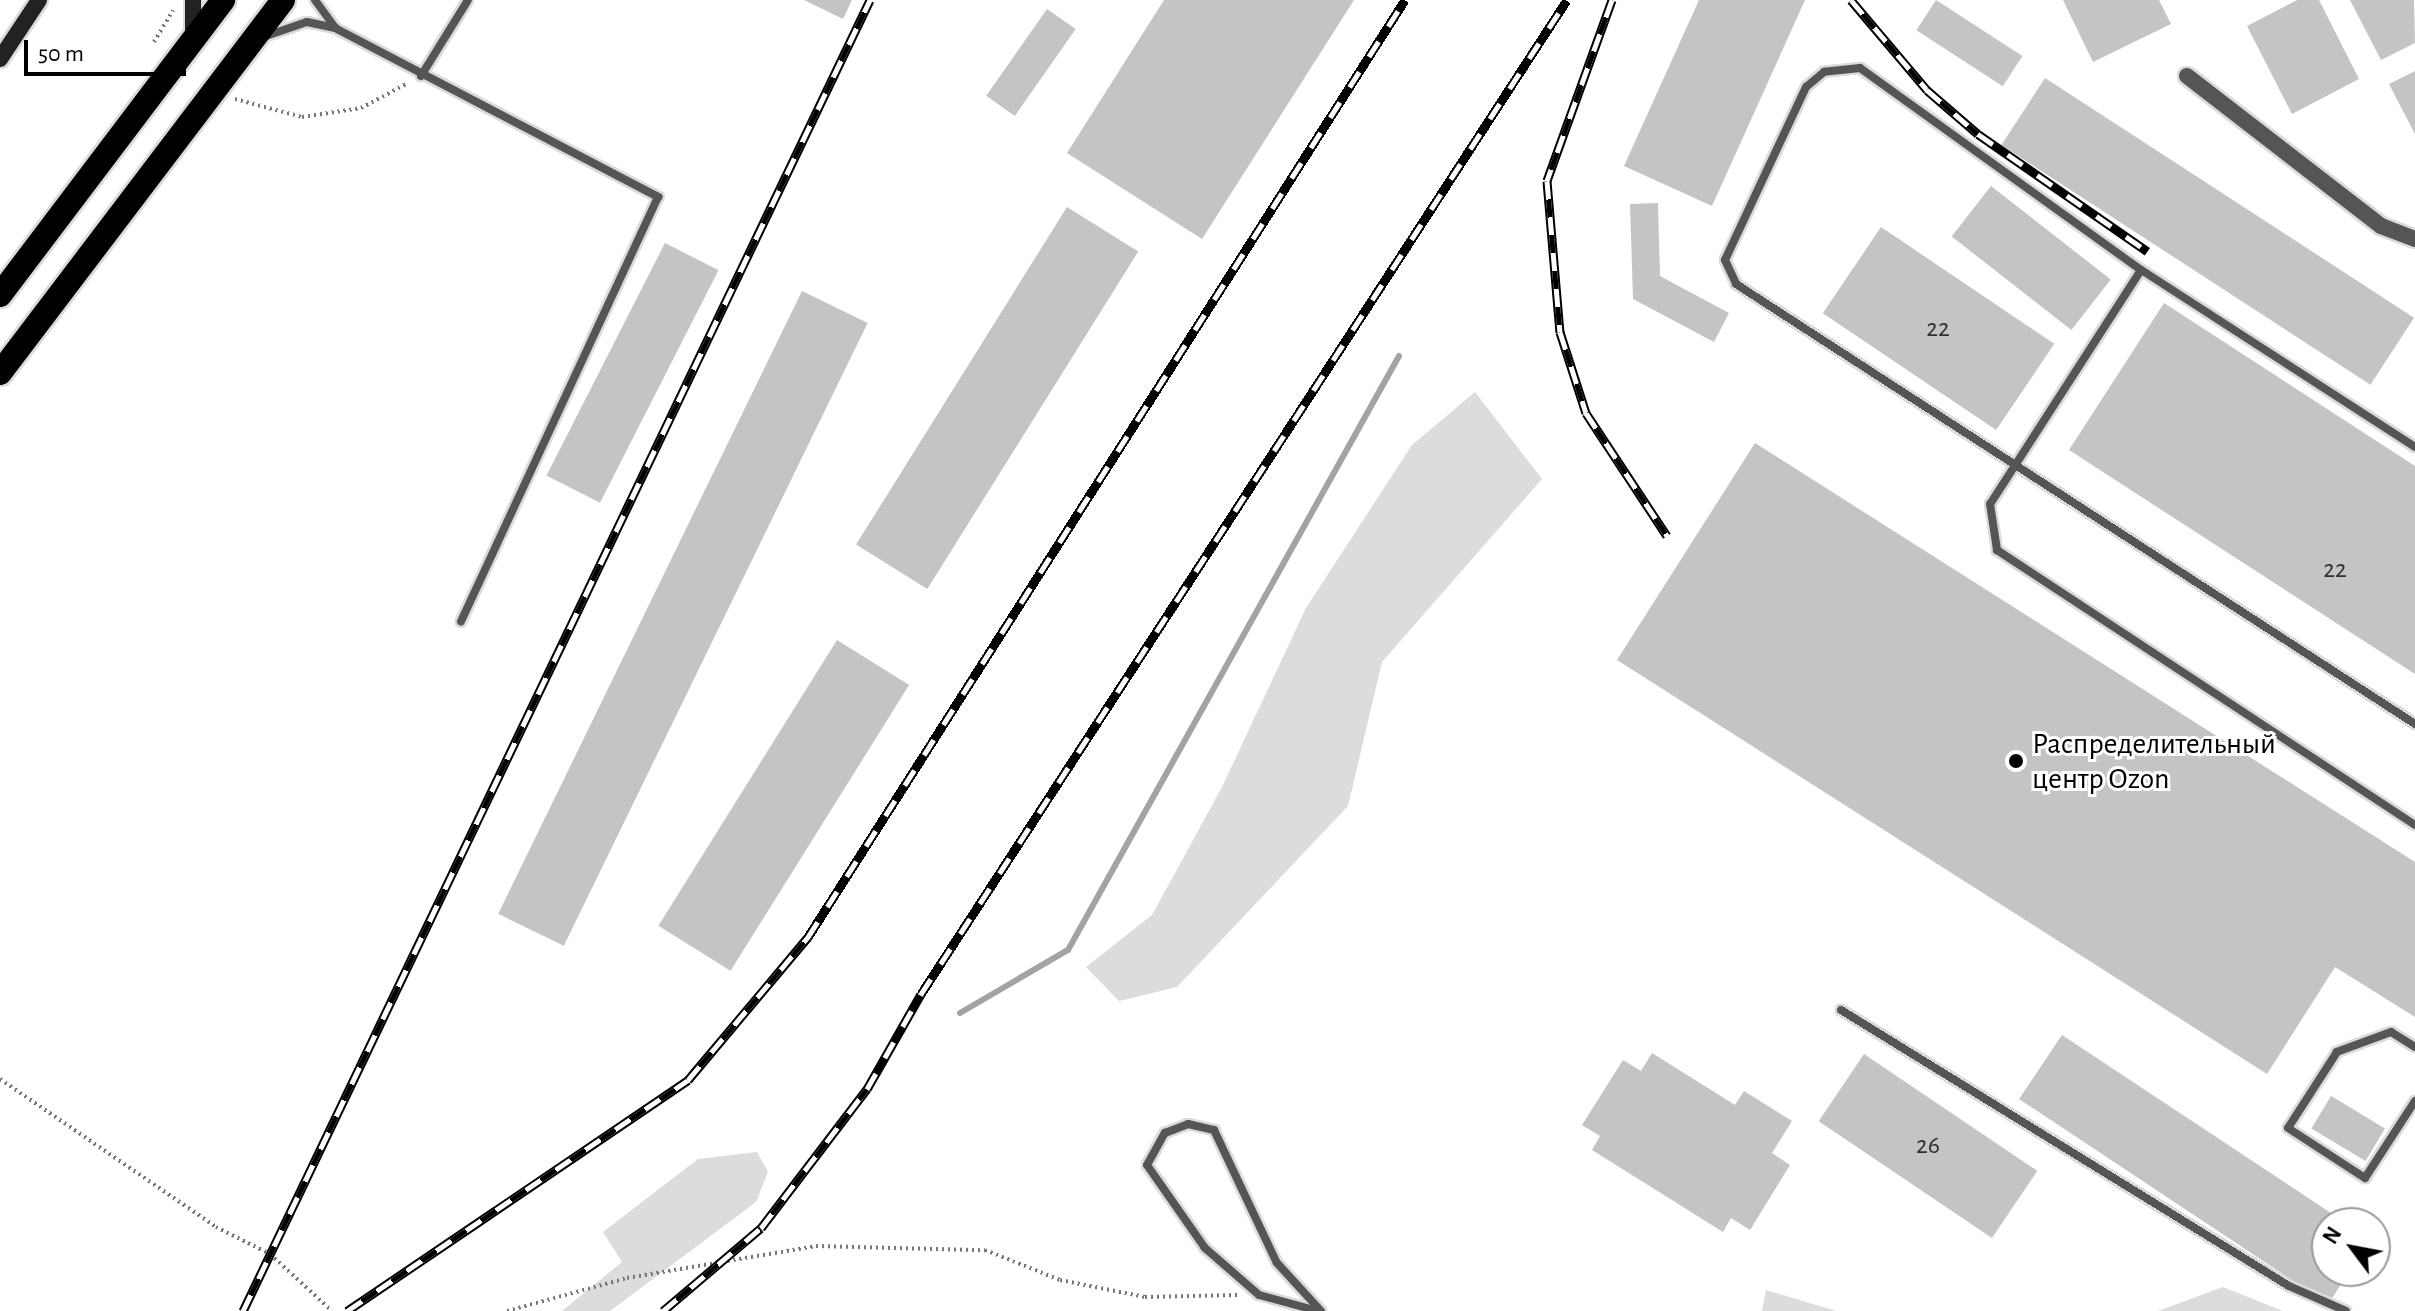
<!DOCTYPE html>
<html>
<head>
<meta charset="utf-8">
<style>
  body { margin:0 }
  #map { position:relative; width:2415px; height:1311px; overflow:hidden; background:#fff; font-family:"Alegreya Sans",sans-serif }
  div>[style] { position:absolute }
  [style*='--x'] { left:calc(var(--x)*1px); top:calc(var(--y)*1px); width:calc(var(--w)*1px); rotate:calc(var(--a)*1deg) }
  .green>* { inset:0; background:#dcdcdc }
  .stream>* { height:6px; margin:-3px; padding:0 3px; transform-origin:3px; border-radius:3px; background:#a3a3a3 }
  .building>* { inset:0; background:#c4c4c4; transform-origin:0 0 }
  .path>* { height:4px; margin-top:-2px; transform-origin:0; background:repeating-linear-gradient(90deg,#777 0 2px,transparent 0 6px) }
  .roads { filter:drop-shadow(2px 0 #dbdbdb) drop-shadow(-2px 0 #dbdbdb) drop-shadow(0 2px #dbdbdb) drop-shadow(0 -2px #dbdbdb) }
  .lane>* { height:8px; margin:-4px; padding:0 4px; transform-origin:4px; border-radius:4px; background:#555 }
  .street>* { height:16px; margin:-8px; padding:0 8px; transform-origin:8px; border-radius:8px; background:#555 }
  .secondary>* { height:16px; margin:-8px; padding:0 8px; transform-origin:8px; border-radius:8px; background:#222 }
  .highway>* { height:24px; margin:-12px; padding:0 12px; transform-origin:12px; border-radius:12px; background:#000 }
  .rail>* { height:9px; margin-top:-4.5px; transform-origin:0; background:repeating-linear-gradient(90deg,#fff 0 18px,#000 0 36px); box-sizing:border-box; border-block:2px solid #000 }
  .dots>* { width:22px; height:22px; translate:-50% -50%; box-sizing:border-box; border:4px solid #fff; border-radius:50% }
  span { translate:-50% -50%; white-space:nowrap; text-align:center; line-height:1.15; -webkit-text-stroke:6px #fff; paint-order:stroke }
  .number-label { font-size:26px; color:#313131 }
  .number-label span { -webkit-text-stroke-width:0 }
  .poi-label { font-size:30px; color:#000 }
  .left { translate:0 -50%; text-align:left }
  .north { position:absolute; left:2311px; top:1207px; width:80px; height:80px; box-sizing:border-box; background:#fff; border:2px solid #999; border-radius:50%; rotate:302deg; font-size:22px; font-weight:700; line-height:32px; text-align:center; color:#000 }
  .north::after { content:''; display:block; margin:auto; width:28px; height:36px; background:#000; clip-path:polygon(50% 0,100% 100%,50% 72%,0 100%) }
  .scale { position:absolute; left:24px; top:40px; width:162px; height:36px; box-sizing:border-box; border:4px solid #000; border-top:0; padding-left:10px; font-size:24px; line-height:28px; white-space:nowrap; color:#000; -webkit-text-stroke:6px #fff; paint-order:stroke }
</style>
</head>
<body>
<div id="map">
  <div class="green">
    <div style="clip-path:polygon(1475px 392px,1542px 479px,1382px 662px,1348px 806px,1177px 987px,1119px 1001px,1086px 967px,1152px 915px,1222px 787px,1306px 608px,1412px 445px)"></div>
    <div style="clip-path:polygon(757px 1152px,768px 1172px,756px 1202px,610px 1311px,562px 1311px,622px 1262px,603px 1232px,698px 1159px)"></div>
    <div style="clip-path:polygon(2223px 1287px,2283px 1311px,2158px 1311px)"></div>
    <div style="clip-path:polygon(1766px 1290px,1836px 1311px,1762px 1311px)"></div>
  </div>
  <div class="stream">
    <div style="--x:960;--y:1013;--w:125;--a:-30.3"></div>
    <div style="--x:1068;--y:950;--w:680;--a:-60.87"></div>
  </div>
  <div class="building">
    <div style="clip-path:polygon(804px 0,852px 0,843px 19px)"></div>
    <div style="clip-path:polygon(1164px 0,1354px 0,1202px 239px,1067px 153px)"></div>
    <div style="clip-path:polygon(1699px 0,1805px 0,1712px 206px,1624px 166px)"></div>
    <div style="left:1936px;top:0;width:103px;height:36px;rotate:33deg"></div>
    <div style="clip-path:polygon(2063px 0,2159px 0,2171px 24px,2093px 62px)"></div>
    <div style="clip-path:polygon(2297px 0,2319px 0,2359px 79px,2292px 114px,2247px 26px)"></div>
    <div style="clip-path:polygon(2350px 0,2414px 0,2415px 43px,2381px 60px)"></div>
    <div style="left:1047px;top:9px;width:35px;height:106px;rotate:35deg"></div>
    <div style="clip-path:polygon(2415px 71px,2415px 134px,2389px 84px)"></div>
    <div style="left:2045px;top:78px;width:440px;height:80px;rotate:33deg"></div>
    <div style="left:1991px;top:186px;width:152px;height:64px;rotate:38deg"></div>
    <div style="clip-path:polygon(1658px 203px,1660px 276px,1729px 313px,1714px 342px,1633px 299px,1630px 204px)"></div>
    <div style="left:1067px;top:207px;width:84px;height:398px;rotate:32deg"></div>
    <div style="left:1881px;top:227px;width:209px;height:104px;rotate:34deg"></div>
    <div style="left:665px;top:243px;width:60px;height:261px;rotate:27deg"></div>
    <div style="left:802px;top:291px;width:73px;height:693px;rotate:26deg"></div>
    <div style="clip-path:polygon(2164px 303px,2415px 466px,2415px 674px,2069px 450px)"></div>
    <div style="clip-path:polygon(1755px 443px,2415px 862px,2415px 1017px,2335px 967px,2267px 1074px,1617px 660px)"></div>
    <div style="left:837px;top:640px;width:85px;height:337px;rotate:32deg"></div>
    <div style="clip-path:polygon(2062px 1035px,2346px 1223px,2327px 1223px,2327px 1271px,2350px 1271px,2328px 1304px,2019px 1099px)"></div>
    <div style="clip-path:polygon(1652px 1053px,1735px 1105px,1744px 1091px,1792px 1121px,1772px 1153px,1790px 1165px,1750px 1230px,1731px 1218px,1723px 1232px,1592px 1150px,1600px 1136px,1582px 1125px,1623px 1060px,1641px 1071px)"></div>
    <div style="left:1864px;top:1054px;width:209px;height:81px;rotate:34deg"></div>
    <div style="left:2331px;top:1096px;width:63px;height:38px;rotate:31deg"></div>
  </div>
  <div class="path">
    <div style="--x:154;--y:42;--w:37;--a:-59"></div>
    <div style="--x:235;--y:99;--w:69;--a:15"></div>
    <div style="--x:302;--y:117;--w:60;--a:-8.7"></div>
    <div style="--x:361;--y:108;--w:53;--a:-28"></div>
    <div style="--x:0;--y:1079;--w:262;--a:34.4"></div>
    <div style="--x:216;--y:1227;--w:60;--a:26.6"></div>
    <div style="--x:270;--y:1254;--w:84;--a:42.6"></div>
    <div style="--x:507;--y:1311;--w:124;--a:-15.4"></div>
    <div style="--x:627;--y:1278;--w:192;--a:-9.6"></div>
    <div style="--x:816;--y:1246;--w:169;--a:1.4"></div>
    <div style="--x:985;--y:1250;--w:81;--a:21.8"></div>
    <div style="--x:1060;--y:1280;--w:87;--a:11.3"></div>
    <div style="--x:1145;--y:1297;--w:92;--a:-1.2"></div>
  </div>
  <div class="roads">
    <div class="lane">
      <div style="--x:315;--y:0;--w:34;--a:54"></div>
      <div style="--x:266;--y:36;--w:43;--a:-18.9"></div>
      <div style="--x:307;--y:22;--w:29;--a:12"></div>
      <div style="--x:335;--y:28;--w:365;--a:27.6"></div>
      <div style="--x:658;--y:197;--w:468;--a:114.9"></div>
      <div style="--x:421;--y:76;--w:89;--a:-58.3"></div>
      <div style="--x:2141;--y:270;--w:278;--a:122.8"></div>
      <div style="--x:1990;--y:504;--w:47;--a:81.3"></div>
      <div style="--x:1997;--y:550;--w:500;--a:33.34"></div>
      <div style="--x:2415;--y:447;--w:326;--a:-147.1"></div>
      <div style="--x:2141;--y:270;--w:346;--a:-144.3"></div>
      <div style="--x:1860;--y:68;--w:36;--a:174"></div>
      <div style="--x:1824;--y:72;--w:23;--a:140"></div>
      <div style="--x:1806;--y:87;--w:191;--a:115.1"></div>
      <div style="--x:1725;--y:260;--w:26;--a:65"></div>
      <div style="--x:1736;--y:284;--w:809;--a:32.94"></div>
      <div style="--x:1841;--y:1010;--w:526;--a:31.64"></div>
      <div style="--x:2289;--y:1286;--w:62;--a:23.7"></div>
      <div style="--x:2415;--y:1047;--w:28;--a:-148"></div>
      <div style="--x:2391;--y:1032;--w:58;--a:159.7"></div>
      <div style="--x:2337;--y:1052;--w:90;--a:122.8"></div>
      <div style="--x:2288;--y:1128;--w:92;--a:33"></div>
      <div style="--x:2365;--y:1178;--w:92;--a:-57"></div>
      <div style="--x:1318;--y:1311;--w:61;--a:-164.8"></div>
      <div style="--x:1259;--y:1295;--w:72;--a:-139"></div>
      <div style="--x:1205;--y:1248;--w:101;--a:-124.9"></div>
      <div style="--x:1147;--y:1165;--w:37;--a:-61"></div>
      <div style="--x:1165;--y:1133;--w:25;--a:-21"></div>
      <div style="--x:1188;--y:1124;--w:27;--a:13"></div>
      <div style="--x:1214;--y:1130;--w:147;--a:64.7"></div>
      <div style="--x:1277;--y:1263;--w:65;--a:47.5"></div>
    </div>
    <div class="street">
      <div style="--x:2187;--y:76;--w:245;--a:37.7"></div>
      <div style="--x:2381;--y:226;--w:36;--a:21"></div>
    </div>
    <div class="secondary">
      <div style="--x:193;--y:38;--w:38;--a:-90"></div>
      <div style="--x:0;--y:59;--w:71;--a:-56.5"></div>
    </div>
    <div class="highway">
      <div style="--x:0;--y:295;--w:370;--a:-52.9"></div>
      <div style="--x:0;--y:373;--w:468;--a:-52.8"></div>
    </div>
  </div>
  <div class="rail">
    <div style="--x:1612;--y:0;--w:192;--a:109.8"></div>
    <div style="--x:1547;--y:181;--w:152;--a:85.1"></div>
    <div style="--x:1560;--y:332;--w:85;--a:72.2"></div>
    <div style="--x:1586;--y:413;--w:147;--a:56.6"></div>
    <div style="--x:1851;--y:0;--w:118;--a:49.8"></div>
    <div style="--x:1927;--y:90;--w:67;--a:40.8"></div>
    <div style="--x:1978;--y:134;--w:206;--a:34.7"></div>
    <div style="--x:243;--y:1311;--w:1453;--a:-64.44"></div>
    <div style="--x:347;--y:1311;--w:412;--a:-34.1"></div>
    <div style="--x:688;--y:1080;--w:187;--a:-50"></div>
    <div style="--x:808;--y:937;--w:1111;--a:-57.5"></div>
    <div style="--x:663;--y:1311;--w:128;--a:-40.3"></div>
    <div style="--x:761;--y:1228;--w:175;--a:-52.7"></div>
    <div style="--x:867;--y:1089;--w:109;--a:-60.4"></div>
    <div style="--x:921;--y:994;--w:1185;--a:-56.98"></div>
  </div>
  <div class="dots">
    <div style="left:2016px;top:761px;background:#000"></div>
  </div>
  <div class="number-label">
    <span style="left:1938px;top:329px">22</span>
    <span style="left:2335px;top:570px">22</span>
    <span style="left:1928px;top:1146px">26</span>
  </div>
  <div class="poi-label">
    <span class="left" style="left:2032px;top:761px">Распределительный<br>центр Ozon</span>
  </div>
  <div class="north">N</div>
  <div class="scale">50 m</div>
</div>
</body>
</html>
